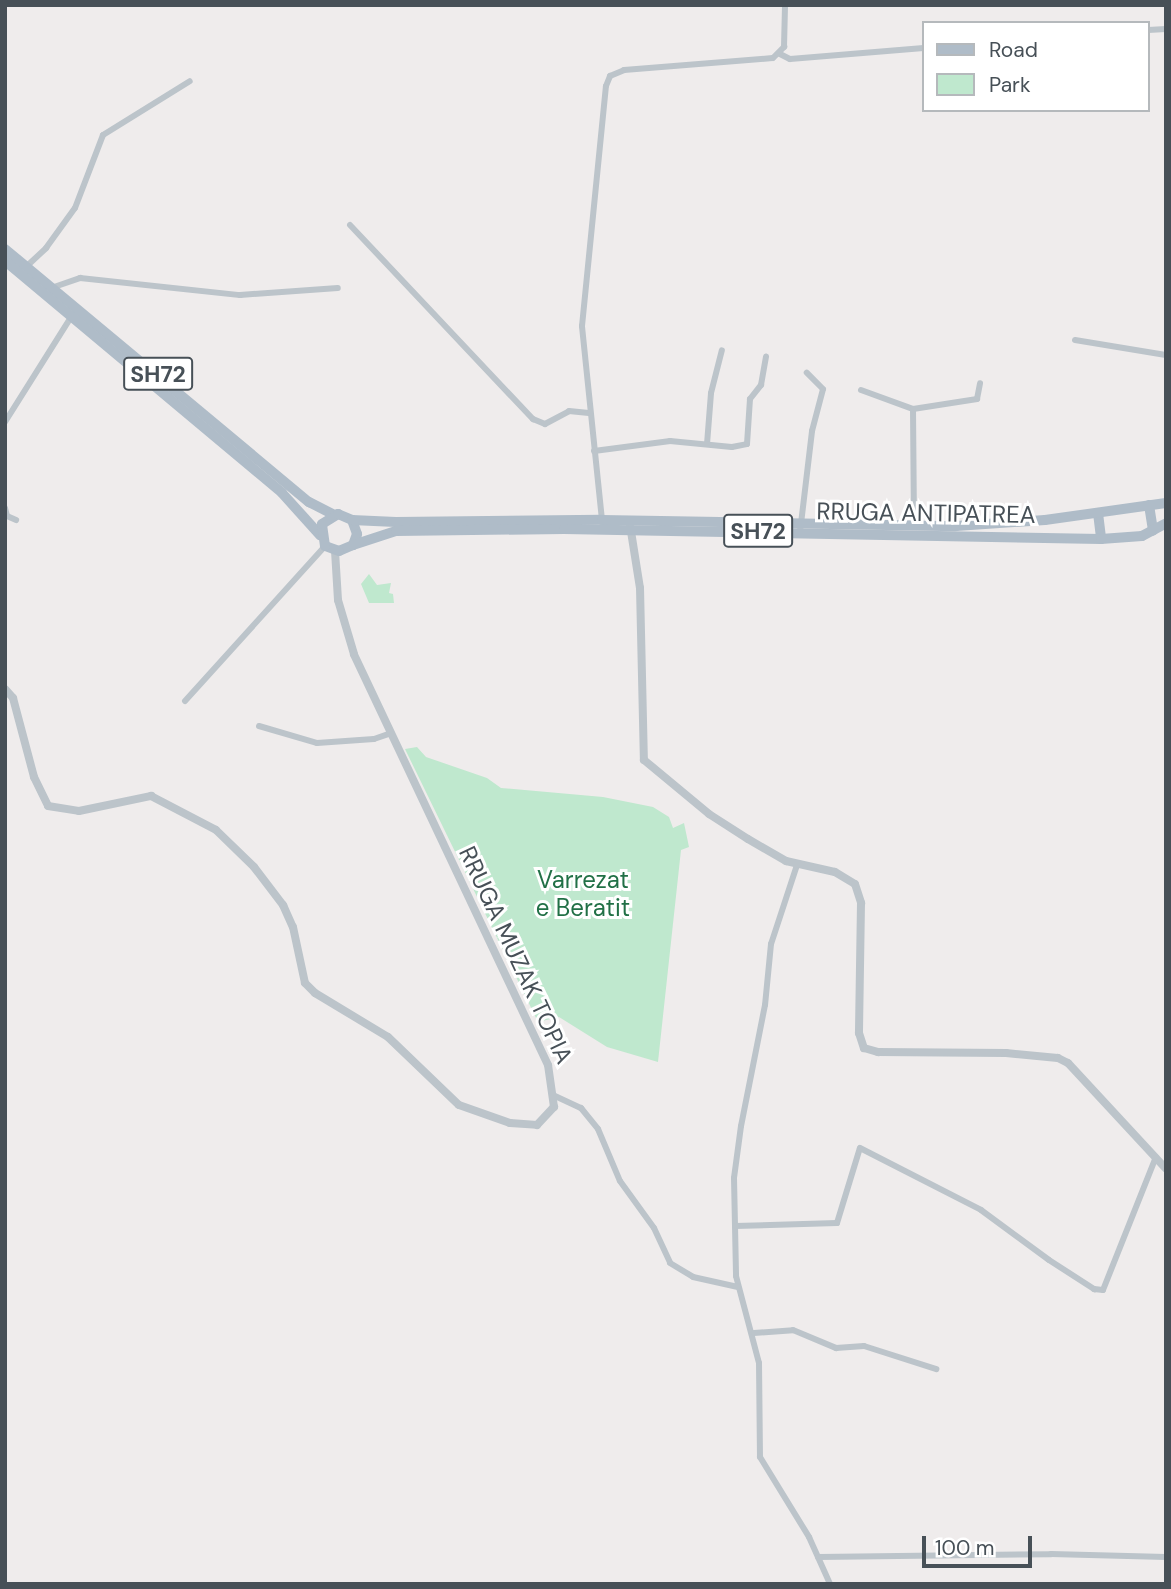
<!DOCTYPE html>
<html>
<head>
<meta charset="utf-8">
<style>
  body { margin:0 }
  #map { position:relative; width:1171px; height:1589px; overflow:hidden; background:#efecec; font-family:"DM Sans",sans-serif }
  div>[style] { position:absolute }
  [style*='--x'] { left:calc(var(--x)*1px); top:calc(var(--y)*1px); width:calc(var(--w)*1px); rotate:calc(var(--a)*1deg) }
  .green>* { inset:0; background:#bfe8ce }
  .minor>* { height:6px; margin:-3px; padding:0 3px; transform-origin:3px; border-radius:3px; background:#bcc4ca }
  .tertiary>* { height:8px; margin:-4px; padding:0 4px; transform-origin:4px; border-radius:4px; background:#bcc4ca }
  .primary>* { height:10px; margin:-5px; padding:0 5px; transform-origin:5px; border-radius:5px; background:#afbcc8 }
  span { translate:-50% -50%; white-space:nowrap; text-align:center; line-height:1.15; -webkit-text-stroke:6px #fff; paint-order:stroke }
  .shield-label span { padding:2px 5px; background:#fff; border:2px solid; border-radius:5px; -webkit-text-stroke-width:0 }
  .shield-label { font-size:23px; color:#475057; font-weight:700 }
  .street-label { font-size:24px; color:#475057 }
  .park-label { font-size:24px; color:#217046 }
  .frame { position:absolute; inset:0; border:7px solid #475057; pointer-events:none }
  .legend { position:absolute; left:922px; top:21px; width:228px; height:91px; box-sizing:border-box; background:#fff; border:2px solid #b5b9bc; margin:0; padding:9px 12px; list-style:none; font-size:21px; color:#475057 }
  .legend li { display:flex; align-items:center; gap:14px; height:35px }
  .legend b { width:35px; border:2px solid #b5b9bc }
  .scale { position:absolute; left:922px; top:1536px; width:110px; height:32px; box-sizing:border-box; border:4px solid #475057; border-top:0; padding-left:9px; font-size:21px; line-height:24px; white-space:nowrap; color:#475057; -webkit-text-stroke:5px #fff; paint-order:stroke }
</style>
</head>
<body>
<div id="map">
  <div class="green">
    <div style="clip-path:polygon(369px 574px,377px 585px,391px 583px,389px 593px,393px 594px,394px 603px,369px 603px,361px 584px)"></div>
    <div style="clip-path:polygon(417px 747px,426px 757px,487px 778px,501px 788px,603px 797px,653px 807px,669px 817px,673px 828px,684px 823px,689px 847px,681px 850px,658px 1062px,607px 1047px,559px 1017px,538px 1022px,405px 749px)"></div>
  </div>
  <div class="minor">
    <div style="--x:1148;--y:30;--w:18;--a:-3"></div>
    <div style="--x:780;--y:54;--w:11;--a:27"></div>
    <div style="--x:790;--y:59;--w:134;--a:-4.7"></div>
    <div style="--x:350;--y:225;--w:267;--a:46.7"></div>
    <div style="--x:533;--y:419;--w:13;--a:23"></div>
    <div style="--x:545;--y:424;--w:27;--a:-28"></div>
    <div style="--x:569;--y:411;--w:20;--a:6"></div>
    <div style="--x:28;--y:265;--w:25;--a:-43"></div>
    <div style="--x:46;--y:248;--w:49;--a:-54.1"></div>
    <div style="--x:75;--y:208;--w:78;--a:-69"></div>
    <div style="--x:103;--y:135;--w:102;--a:-31.8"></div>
    <div style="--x:54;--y:287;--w:28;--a:-19"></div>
    <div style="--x:80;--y:278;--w:161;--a:6.1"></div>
    <div style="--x:240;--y:295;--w:98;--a:-4.1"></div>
    <div style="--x:1075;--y:340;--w:92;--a:9.4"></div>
    <div style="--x:861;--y:390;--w:55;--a:20.1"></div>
    <div style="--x:913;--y:409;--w:65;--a:-8.9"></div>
    <div style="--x:977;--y:399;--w:16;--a:-79"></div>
    <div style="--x:913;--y:409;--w:116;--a:89.5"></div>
    <div style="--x:5;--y:422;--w:128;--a:-57.8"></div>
    <div style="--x:707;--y:444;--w:51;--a:-85.5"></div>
    <div style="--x:711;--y:393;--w:44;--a:-75.7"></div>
    <div style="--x:594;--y:451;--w:77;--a:-7.5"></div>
    <div style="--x:670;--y:441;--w:62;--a:5.5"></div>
    <div style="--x:732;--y:447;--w:15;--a:-11"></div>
    <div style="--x:747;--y:444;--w:45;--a:-86.2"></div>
    <div style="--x:750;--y:399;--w:18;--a:-52"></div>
    <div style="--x:761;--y:385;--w:29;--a:-80"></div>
    <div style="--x:5;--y:508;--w:8;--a:76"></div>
    <div style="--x:7;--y:516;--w:10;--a:24"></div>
    <div style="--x:602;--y:520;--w:195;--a:-95.9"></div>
    <div style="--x:582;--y:326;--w:241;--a:-84.3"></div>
    <div style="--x:606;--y:86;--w:11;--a:-68"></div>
    <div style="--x:610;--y:76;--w:15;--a:-23"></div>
    <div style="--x:624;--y:70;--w:149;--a:-4.6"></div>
    <div style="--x:773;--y:58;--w:16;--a:-45"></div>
    <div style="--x:784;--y:47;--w:42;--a:-88.6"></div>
    <div style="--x:800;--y:532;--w:102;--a:-83.2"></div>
    <div style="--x:812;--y:431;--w:43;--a:-75.3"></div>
    <div style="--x:823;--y:389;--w:23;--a:-135"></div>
    <div style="--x:185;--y:701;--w:209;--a:-47.9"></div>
    <div style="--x:259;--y:726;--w:60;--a:16.3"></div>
    <div style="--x:317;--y:743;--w:57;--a:-4"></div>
    <div style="--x:374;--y:739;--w:18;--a:-19"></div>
    <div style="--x:797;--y:865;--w:83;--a:108.2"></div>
    <div style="--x:771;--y:944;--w:61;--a:95.6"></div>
    <div style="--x:765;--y:1005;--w:123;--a:101.2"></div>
    <div style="--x:741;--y:1126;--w:52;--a:97.7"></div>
    <div style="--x:734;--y:1178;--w:98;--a:88.8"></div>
    <div style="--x:736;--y:1276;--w:90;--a:75.2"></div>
    <div style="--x:759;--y:1363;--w:94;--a:89.4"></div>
    <div style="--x:760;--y:1457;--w:94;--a:58.5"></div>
    <div style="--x:809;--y:1537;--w:51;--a:65.9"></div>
    <div style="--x:555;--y:1096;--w:29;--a:25"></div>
    <div style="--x:581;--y:1108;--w:27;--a:51"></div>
    <div style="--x:598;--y:1129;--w:56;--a:67.1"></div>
    <div style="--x:620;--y:1181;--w:58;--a:54.1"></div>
    <div style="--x:654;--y:1228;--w:38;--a:65"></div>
    <div style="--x:670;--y:1263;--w:27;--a:31"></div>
    <div style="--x:693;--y:1277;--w:46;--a:12.5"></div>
    <div style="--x:735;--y:1226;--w:102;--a:-1.7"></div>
    <div style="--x:837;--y:1223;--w:78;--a:-73"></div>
    <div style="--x:860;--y:1148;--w:136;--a:27.1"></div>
    <div style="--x:981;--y:1210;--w:84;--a:36.3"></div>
    <div style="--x:1049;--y:1260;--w:54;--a:32.8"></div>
    <div style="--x:1094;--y:1289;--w:9;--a:6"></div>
    <div style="--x:1103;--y:1290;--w:143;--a:-68.3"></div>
    <div style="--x:754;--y:1333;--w:39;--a:-4"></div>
    <div style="--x:793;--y:1330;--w:47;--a:22.7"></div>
    <div style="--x:836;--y:1348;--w:28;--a:-4"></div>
    <div style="--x:864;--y:1346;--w:76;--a:17.7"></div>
    <div style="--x:818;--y:1557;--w:233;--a:-0.7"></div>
    <div style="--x:1051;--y:1554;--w:115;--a:1.5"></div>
  </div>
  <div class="tertiary">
    <div style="--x:630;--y:525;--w:64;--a:81"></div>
    <div style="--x:640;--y:588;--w:172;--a:88.7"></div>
    <div style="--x:644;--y:760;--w:85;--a:39.7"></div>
    <div style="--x:709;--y:814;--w:46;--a:32.7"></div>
    <div style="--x:748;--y:839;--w:44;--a:30.1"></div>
    <div style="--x:786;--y:861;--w:50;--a:12.7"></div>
    <div style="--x:835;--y:872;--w:23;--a:31"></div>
    <div style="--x:855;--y:884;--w:20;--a:72"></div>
    <div style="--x:861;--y:903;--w:130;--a:90.9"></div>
    <div style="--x:859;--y:1033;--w:16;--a:72"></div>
    <div style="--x:864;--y:1048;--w:15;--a:16"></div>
    <div style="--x:878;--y:1052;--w:128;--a:0.4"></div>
    <div style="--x:1006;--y:1053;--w:52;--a:5.5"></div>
    <div style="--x:1058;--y:1058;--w:11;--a:27"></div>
    <div style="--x:1068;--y:1063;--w:144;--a:47.2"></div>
    <div style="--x:5;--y:689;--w:12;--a:48"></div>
    <div style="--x:13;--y:698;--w:82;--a:75.1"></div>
    <div style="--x:34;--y:777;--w:32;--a:64"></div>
    <div style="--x:48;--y:806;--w:31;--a:9"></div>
    <div style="--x:79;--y:811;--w:74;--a:-11.8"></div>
    <div style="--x:151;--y:796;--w:73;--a:27.6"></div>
    <div style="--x:216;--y:830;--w:53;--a:44.2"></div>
    <div style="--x:254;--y:867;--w:48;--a:52.7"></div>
    <div style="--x:283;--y:905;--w:24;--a:66"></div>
    <div style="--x:293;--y:927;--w:57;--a:77.9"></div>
    <div style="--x:305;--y:983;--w:14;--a:45"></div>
    <div style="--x:315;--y:993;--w:85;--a:31.1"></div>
    <div style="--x:388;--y:1037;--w:98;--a:43.8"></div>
    <div style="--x:459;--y:1105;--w:54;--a:19.4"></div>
    <div style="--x:510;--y:1123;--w:27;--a:4"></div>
    <div style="--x:537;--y:1125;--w:25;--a:-47"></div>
    <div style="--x:554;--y:1107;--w:42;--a:-98.1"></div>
    <div style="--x:548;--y:1065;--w:454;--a:-115.3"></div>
    <div style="--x:354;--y:654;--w:56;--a:-106.5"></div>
    <div style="--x:338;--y:600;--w:49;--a:-93.5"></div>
  </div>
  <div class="primary">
    <div style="--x:5;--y:249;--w:396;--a:39.8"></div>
    <div style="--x:309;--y:502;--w:28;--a:27"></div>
    <div style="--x:5;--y:261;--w:361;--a:39.9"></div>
    <div style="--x:282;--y:493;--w:57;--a:47.9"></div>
    <div style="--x:1149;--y:505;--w:26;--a:81"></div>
    <div style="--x:1098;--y:513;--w:26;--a:83"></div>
    <div style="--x:352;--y:520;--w:15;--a:70"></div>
    <div style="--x:357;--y:534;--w:12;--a:110"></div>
    <div style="--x:353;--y:545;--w:15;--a:157"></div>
    <div style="--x:339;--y:551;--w:15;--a:-160"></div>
    <div style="--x:325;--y:546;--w:22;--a:-98"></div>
    <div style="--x:322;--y:524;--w:19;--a:-32"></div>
    <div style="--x:338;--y:514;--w:15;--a:23"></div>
    <div style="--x:352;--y:520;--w:44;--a:2.6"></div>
    <div style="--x:396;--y:522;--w:206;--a:-0.6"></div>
    <div style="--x:602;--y:520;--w:354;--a:1"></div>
    <div style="--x:956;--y:526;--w:89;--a:-3.9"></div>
    <div style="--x:1045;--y:520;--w:122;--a:-8"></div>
    <div style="--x:353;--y:545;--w:45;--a:-18"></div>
    <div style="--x:396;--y:531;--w:168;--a:-0.7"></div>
    <div style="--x:564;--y:529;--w:537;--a:1.07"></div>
    <div style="--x:1101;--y:539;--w:41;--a:-4.2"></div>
    <div style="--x:1142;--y:536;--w:27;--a:-28"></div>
  </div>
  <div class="shield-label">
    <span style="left:158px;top:374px">SH72</span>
    <span style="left:758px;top:531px">SH72</span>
  </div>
  <div class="street-label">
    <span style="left:926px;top:513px;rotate:1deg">RRUGA ANTIPATREA</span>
    <span style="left:516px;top:955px;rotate:65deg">RRUGA MUZAK TOPIA</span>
  </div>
  <div class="park-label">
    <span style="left:583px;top:894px">Varrezat<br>e Beratit</span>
  </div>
  <div class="frame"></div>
  <ul class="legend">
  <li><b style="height:9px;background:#afbcc8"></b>Road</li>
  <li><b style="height:19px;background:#bfe8ce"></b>Park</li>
  </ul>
  <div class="scale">100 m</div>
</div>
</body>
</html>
